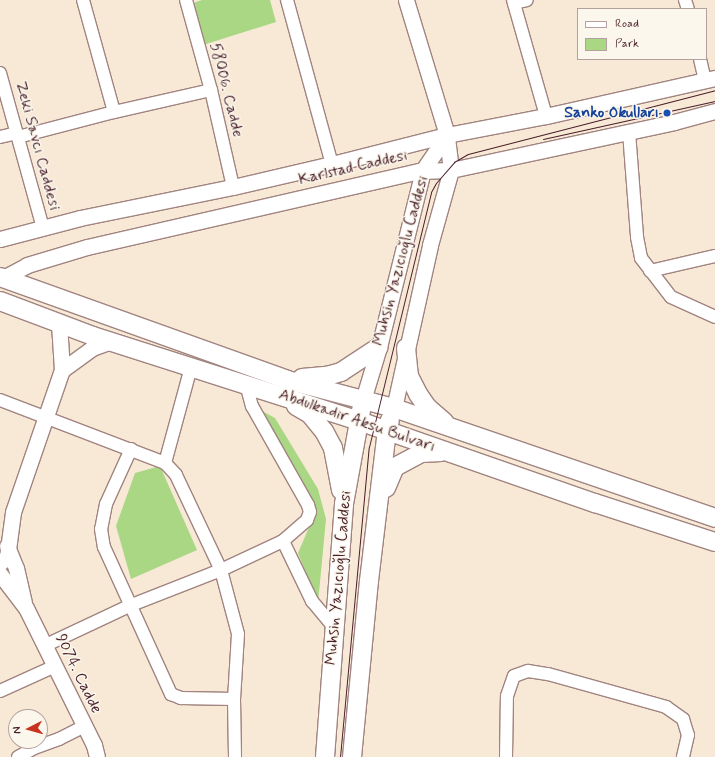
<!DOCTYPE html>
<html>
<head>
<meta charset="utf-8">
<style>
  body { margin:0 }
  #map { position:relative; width:715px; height:757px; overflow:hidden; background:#f8e9d6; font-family:Mynerve,sans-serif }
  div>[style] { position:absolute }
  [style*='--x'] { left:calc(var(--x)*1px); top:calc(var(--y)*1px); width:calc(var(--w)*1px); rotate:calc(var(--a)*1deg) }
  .green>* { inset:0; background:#a9d784 }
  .roads { filter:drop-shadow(1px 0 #a18480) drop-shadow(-1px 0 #a18480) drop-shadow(0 1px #a18480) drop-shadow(0 -1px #a18480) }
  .minor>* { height:12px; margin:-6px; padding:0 6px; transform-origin:6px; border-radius:6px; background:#fff }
  .tertiary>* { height:15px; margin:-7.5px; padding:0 7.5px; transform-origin:7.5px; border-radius:7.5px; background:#fff }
  .primary>* { height:18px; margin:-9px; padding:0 9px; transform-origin:9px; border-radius:9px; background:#fff }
  .tram>* { height:1px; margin:-0.5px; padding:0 0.5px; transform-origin:0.5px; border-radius:0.5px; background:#4a1f2b }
  .dots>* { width:11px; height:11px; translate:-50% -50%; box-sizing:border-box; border:2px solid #fbf7ec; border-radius:50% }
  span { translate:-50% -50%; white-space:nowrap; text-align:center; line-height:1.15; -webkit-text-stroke:3px #fbf7ec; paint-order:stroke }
  .street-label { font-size:16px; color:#4a1f2b }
  .transit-label { font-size:16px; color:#164399; font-weight:700 }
  .right { translate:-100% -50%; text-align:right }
  .legend { position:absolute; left:577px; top:8px; width:130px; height:52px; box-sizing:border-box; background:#fbf7ec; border:1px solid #b4a19f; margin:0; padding:5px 7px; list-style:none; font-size:12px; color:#4a1f2b }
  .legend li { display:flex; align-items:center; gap:8px; height:20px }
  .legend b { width:20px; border:1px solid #b4a19f }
  .north { position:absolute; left:8px; top:709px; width:40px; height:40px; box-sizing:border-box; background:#fbf7ec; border:1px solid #b4a19f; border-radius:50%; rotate:264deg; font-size:11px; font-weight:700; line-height:16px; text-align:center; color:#4a1f2b }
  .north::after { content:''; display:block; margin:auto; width:14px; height:18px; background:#c8321e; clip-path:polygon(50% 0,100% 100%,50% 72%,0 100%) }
</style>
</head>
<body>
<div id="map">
  <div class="green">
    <div style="clip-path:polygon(202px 0,270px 0,276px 22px,203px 45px,190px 4px)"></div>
    <div style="clip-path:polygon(255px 407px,275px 418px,318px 489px,326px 519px,318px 603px,298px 553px,313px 518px)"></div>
    <div style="clip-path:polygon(160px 466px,197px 550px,131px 579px,116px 526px,135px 473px)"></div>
  </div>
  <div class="roads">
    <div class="minor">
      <div style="--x:83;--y:0;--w:116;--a:74.5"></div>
      <div style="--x:186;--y:0;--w:93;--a:74.5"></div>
      <div style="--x:211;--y:90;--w:99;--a:77.2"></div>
      <div style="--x:287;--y:0;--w:170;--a:74.7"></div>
      <div style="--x:513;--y:0;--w:121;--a:74.1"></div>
      <div style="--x:685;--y:0;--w:9;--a:72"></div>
      <div style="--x:514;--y:3;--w:13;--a:-13"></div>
      <div style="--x:700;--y:59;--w:23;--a:77"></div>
      <div style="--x:0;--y:73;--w:161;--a:74.5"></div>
      <div style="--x:629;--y:132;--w:105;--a:85.6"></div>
      <div style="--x:637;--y:237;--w:21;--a:79"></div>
      <div style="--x:641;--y:258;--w:49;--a:52.4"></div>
      <div style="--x:671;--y:297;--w:48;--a:24.4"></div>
      <div style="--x:0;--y:137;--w:17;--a:-13"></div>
      <div style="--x:18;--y:137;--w:99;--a:-14.6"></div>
      <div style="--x:114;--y:112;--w:99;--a:-12.8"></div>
      <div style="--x:650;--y:271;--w:67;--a:-13"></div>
      <div style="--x:246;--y:384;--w:23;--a:75"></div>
      <div style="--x:252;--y:406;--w:114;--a:60.5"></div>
      <div style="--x:308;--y:505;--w:7;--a:74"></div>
      <div style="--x:310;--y:512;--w:9;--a:111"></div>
      <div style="--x:307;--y:520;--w:32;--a:139"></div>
      <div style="--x:0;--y:400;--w:177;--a:20.9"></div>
      <div style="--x:165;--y:463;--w:16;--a:47"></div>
      <div style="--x:176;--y:475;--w:105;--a:64.7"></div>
      <div style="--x:221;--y:570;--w:66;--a:75.1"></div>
      <div style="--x:238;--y:634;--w:65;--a:93.5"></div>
      <div style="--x:234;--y:699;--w:58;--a:89"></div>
      <div style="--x:131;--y:449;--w:60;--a:114.4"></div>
      <div style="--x:106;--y:504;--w:25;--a:101"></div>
      <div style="--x:101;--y:529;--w:18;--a:81"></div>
      <div style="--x:104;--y:547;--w:162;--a:65.5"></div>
      <div style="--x:171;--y:694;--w:11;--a:22"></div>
      <div style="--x:181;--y:698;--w:53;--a:1.1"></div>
      <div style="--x:165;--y:463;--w:99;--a:-74.8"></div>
      <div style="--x:44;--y:646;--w:94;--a:-25.2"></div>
      <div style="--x:129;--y:606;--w:99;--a:-21.4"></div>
      <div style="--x:221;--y:570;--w:68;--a:-25.1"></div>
      <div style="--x:283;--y:541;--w:67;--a:64.2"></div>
      <div style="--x:312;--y:601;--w:35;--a:50"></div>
      <div style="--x:0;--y:691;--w:60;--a:-24.4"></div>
      <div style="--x:18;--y:757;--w:18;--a:-29"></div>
      <div style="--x:34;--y:748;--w:27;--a:-20"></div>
      <div style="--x:59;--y:739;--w:28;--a:-27"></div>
      <div style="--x:506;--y:757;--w:61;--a:-89.1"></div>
      <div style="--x:507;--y:696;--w:21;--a:-71"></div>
      <div style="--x:514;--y:676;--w:15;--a:-20"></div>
      <div style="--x:528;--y:671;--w:20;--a:9"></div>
      <div style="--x:548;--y:674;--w:123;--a:15.6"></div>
      <div style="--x:666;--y:707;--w:21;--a:35"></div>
      <div style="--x:683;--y:719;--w:17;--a:73"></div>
      <div style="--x:688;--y:735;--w:23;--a:103"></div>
    </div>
    <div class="tertiary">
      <div style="--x:0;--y:239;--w:83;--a:-14.7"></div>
      <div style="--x:80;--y:218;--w:156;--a:-11.5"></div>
      <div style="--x:233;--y:187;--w:102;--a:-13.1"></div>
      <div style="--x:332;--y:164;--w:119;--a:-14.2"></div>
      <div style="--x:447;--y:135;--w:101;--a:-10.9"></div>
      <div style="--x:546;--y:116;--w:173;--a:-12.7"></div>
      <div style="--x:3;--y:278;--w:27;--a:-28"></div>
      <div style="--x:27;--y:265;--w:63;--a:-16.7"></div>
      <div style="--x:87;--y:247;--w:341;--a:-12.9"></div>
      <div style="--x:419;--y:171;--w:32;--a:-2"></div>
      <div style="--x:451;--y:170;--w:228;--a:-12.1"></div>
      <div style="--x:674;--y:122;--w:42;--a:-15"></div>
      <div style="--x:62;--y:370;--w:37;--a:-36"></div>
      <div style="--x:92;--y:348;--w:20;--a:-20"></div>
      <div style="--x:363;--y:400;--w:55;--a:-73.2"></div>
      <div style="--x:379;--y:347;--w:182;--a:-76"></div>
      <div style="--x:423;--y:170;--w:42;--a:-55.6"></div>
      <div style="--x:394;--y:408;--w:167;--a:-77.5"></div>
      <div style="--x:430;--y:245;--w:78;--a:-74.4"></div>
      <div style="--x:451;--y:170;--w:35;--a:-97"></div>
      <div style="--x:447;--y:135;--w:141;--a:-106.9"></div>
      <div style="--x:7;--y:546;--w:24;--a:68"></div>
      <div style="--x:16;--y:568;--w:35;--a:77"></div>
      <div style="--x:0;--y:563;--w:9;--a:-41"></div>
      <div style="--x:7;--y:557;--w:45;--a:-82.4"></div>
      <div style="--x:13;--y:512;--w:150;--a:-71"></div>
      <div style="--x:62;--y:370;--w:46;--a:-93.7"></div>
      <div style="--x:0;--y:574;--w:43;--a:52.6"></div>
      <div style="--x:26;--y:608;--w:153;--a:63.6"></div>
      <div style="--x:94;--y:745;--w:12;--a:76"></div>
    </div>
    <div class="primary">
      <div style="--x:0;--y:277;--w:305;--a:19.7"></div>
      <div style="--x:287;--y:380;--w:111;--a:14.7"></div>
      <div style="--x:394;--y:408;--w:339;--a:18.9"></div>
      <div style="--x:0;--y:301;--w:99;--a:20.6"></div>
      <div style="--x:93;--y:336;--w:279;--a:17.7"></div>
      <div style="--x:359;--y:421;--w:250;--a:19.2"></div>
      <div style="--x:595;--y:503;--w:126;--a:18"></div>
      <div style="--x:406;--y:348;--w:28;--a:84"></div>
      <div style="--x:409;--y:376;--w:20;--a:63"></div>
      <div style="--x:418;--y:394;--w:16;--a:55"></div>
      <div style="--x:427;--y:407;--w:23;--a:41"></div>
      <div style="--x:302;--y:378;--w:25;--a:-5"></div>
      <div style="--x:327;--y:376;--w:15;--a:-16"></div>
      <div style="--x:341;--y:372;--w:45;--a:-33.3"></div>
      <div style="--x:296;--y:406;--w:16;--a:30"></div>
      <div style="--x:310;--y:414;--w:22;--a:51"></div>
      <div style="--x:324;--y:431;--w:19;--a:62"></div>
      <div style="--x:333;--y:448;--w:43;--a:79.2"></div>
      <div style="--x:386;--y:488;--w:23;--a:-67"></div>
      <div style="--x:395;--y:467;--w:30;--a:-28"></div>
      <div style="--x:421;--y:453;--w:20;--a:-3"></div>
      <div style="--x:325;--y:757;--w:254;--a:-85.7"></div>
      <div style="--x:344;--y:504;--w:96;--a:-79.7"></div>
      <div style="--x:352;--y:757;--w:177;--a:-84.5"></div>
      <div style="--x:369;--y:581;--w:151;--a:-83.2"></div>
      <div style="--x:387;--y:431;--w:11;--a:-75"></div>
    </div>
  </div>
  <div class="tram">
    <div style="--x:543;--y:139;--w:176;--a:-12.5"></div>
    <div style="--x:340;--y:757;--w:311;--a:-84.7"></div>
    <div style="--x:369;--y:447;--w:262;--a:-76.3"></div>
    <div style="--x:431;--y:192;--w:10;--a:-61"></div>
    <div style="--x:436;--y:183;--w:28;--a:-49"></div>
    <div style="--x:454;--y:162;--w:16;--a:-30"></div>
    <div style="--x:468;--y:154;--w:255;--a:-14.5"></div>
  </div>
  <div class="dots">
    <div style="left:667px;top:113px;background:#1a4fb4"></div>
  </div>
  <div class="street-label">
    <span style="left:226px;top:90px;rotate:76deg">58006. Cadde</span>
    <span style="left:37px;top:146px;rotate:75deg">Zeki Savcı Caddesi</span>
    <span style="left:353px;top:168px;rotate:-13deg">Karlstad Caddesi</span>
    <span style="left:401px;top:261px;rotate:-75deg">Muhsin Yazıcıoğlu Caddesi</span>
    <span style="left:357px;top:421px;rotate:19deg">Abdulkadir Aksu Bulvarı</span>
    <span style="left:339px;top:578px;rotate:-85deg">Muhsin Yazıcıoğlu Caddesi</span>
    <span style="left:78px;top:674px;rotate:64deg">9074. Cadde</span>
  </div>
  <div class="transit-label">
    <span class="right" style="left:659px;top:113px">Sanko Okulları</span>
  </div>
  <ul class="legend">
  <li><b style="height:5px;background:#fff"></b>Road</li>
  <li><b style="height:11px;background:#a9d784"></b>Park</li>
  </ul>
  <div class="north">N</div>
</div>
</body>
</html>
